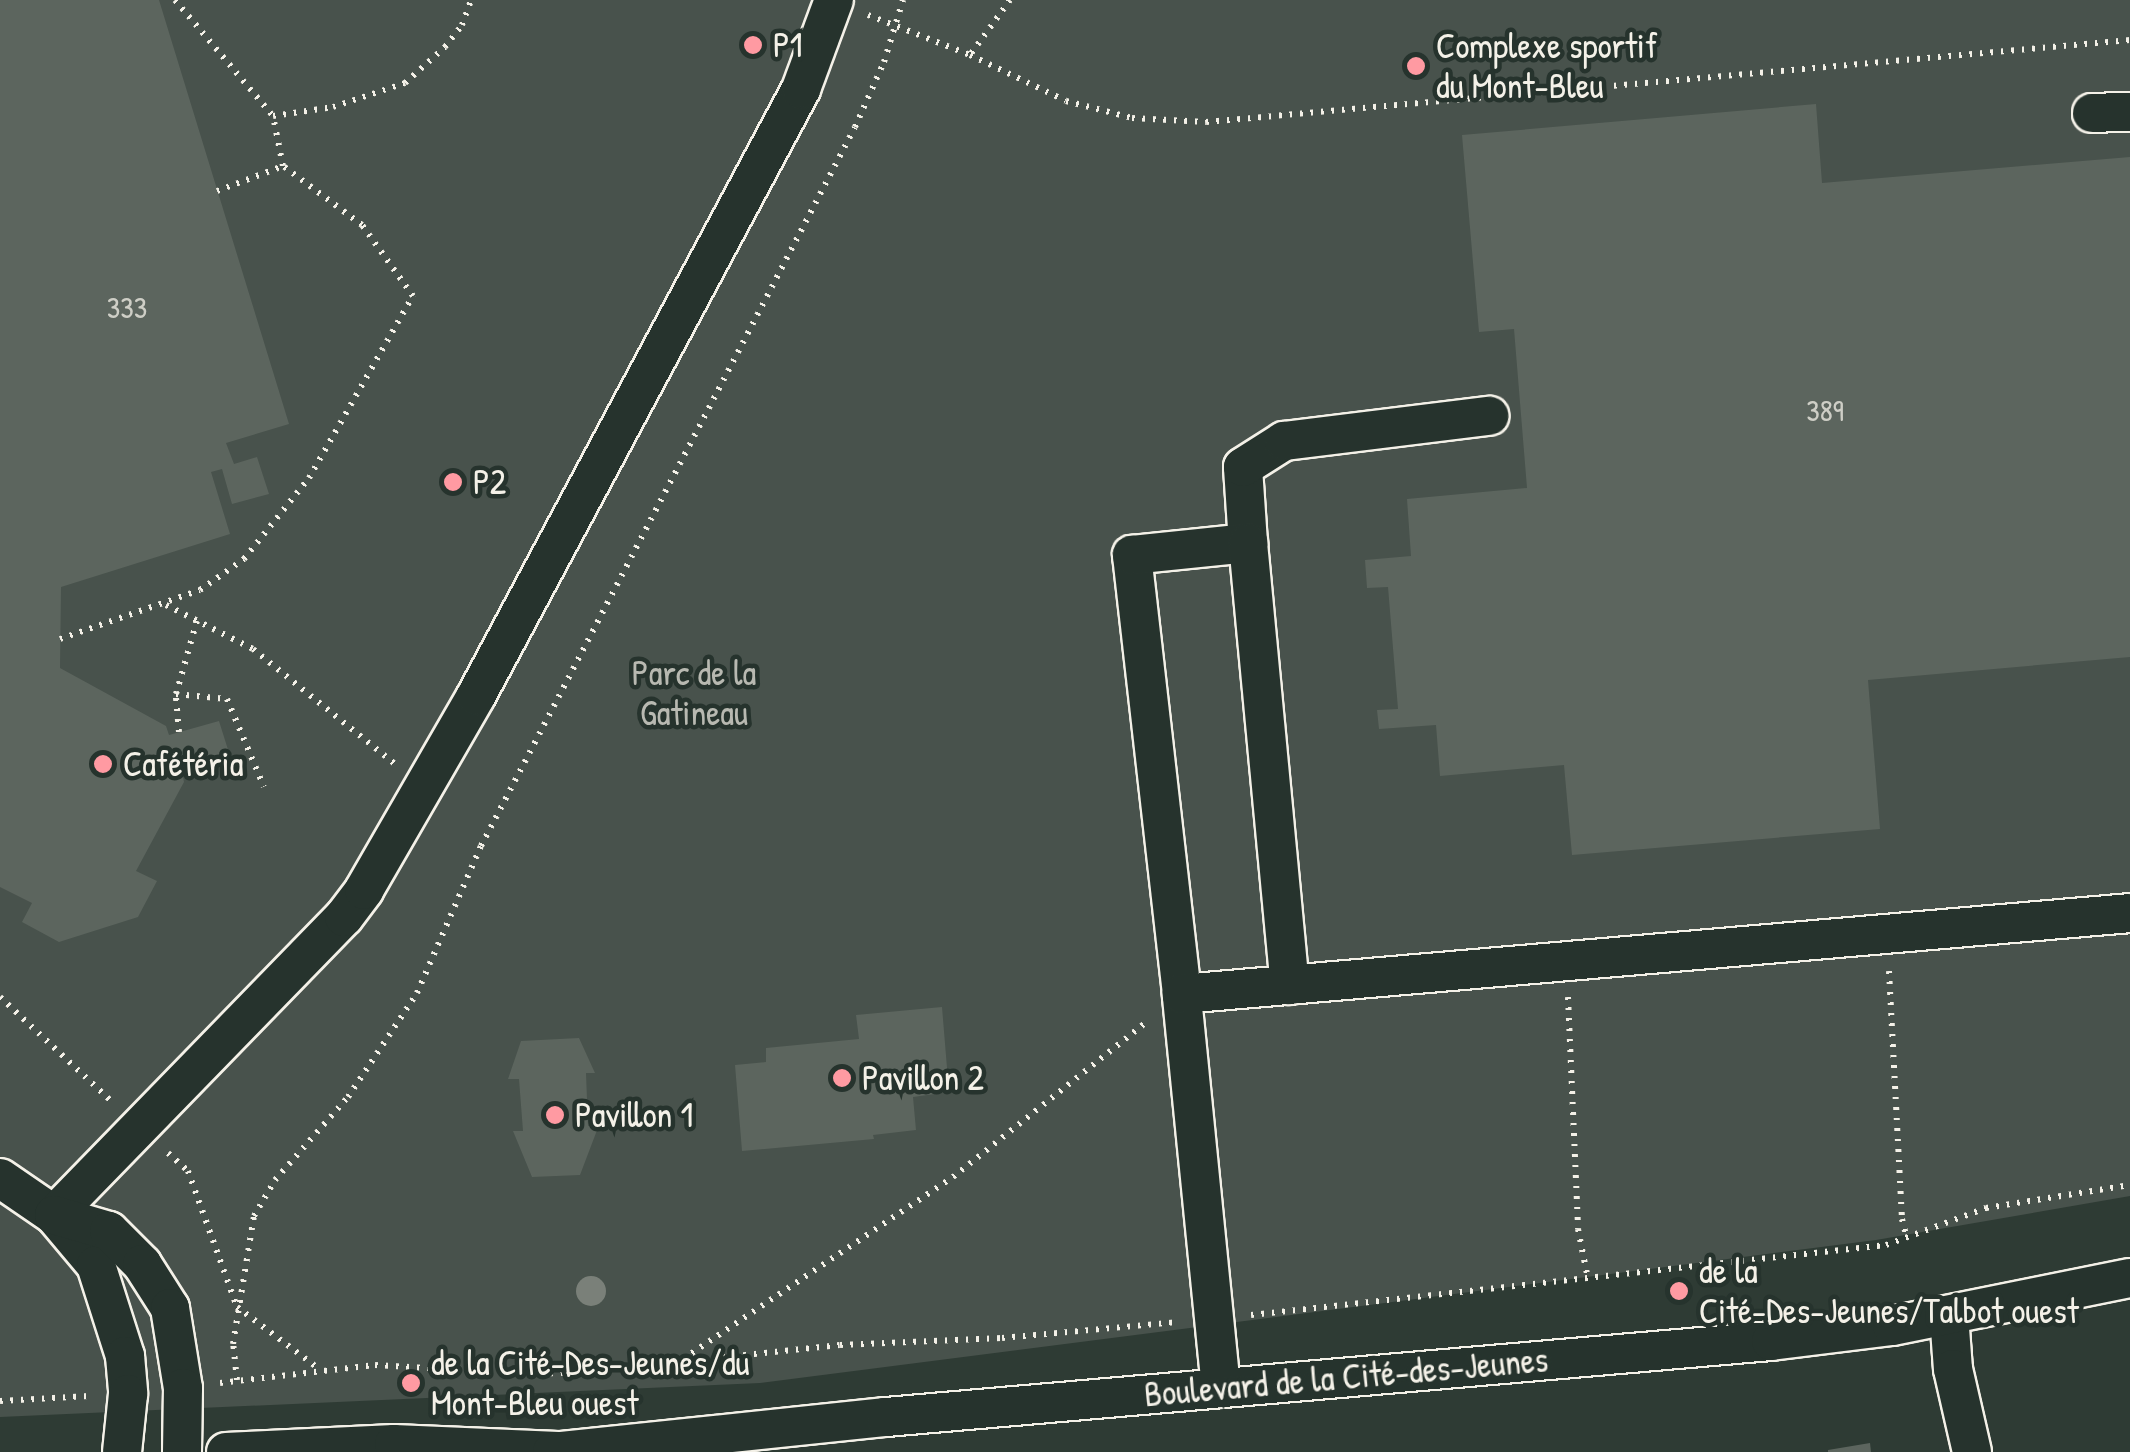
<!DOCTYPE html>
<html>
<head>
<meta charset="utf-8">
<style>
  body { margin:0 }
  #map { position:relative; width:2130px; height:1452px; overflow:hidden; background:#2e3b34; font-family:"Patrick Hand",sans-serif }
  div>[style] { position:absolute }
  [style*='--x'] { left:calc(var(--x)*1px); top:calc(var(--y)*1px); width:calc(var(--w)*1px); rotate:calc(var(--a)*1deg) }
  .green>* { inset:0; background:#48524c }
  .building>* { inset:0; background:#5c655e }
  .path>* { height:6px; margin-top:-3px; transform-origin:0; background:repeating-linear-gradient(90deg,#f4f1e8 0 2.5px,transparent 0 10.5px) }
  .roads { filter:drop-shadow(2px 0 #f4f1e8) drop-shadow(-2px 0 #f4f1e8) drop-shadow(0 2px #f4f1e8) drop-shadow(0 -2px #f4f1e8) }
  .minor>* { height:38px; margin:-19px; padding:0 19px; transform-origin:19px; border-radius:19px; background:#26332d }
  .trees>* { width:30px; height:30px; margin:-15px; border-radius:50%; background:#7a8079 }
  .dots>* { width:28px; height:28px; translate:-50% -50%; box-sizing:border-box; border:5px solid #26332d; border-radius:50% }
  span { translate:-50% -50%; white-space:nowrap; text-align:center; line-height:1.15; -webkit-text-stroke:9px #26332d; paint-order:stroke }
  .number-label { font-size:30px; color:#cecec6 }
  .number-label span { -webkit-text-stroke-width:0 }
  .poi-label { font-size:35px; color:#f4f1e8 }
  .left { translate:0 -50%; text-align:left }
  .park-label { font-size:35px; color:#b8b9b1 }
  .street-label { font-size:35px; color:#f4f1e8 }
</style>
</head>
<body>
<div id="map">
  <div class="green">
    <div style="clip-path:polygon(0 0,2130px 0,2130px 1196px,1876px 1240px,760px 1383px,0 1417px)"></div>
  </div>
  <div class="building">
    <div style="clip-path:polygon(0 0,159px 0,289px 424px,226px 443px,234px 464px,257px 457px,269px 494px,232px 504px,222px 469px,211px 472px,230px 534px,61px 587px,60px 668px,166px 726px,169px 735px,219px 721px,230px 756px,182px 772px,184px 782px,136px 871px,157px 881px,138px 917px,59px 942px,22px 922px,32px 903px,0 887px)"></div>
    <div style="clip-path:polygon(1816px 104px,1822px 183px,2130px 157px,2130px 657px,1868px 680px,1880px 829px,1572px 855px,1564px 765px,1440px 776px,1436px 725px,1379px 729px,1377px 710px,1398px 709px,1388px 587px,1367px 588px,1365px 560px,1411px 556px,1407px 499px,1527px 488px,1514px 329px,1479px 332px,1462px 135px)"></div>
    <div style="clip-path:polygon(942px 1007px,949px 1092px,913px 1097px,916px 1130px,873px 1135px,874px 1139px,742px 1151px,735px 1065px,766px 1062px,766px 1048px,859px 1039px,856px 1015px)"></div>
    <div style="clip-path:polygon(579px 1038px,595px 1073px,586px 1073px,588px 1126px,599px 1125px,580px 1175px,532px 1177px,513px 1131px,523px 1131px,519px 1079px,508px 1079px,521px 1041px)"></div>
    <div style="clip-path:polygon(1870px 1443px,1871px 1452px,1828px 1452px,1828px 1450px)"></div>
  </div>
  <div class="path">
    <div style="--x:175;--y:0;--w:152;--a:49.8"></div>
    <div style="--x:273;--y:116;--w:61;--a:-8.5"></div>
    <div style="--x:333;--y:107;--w:76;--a:-18.4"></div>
    <div style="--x:405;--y:83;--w:54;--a:-42"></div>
    <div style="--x:445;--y:47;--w:28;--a:-52"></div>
    <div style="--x:462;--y:25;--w:27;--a:-70"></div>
    <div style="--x:1010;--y:0;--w:68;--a:126"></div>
    <div style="--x:970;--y:55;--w:106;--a:25.6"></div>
    <div style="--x:1066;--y:101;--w:68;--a:14.4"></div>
    <div style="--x:1132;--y:118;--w:74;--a:3.1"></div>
    <div style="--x:1206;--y:122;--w:928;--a:-5.07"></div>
    <div style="--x:868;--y:15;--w:110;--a:21.4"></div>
    <div style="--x:217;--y:191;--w:71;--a:-20.7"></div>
    <div style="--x:283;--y:166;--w:51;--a:-101.3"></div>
    <div style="--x:166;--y:605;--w:97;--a:26.8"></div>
    <div style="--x:253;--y:649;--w:184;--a:39"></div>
    <div style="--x:60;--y:639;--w:148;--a:-19.3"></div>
    <div style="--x:200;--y:590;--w:54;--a:-35.2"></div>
    <div style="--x:244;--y:559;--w:104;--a:-51.3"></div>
    <div style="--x:309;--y:478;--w:210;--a:-60.3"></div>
    <div style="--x:413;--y:296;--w:87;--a:-125.7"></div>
    <div style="--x:362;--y:225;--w:99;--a:-143.2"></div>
    <div style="--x:176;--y:694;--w:51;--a:5.6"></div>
    <div style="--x:227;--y:699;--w:95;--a:67.2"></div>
    <div style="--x:179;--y:732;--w:38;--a:-95"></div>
    <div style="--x:176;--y:694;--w:76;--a:-74"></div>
    <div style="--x:1889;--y:971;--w:248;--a:87"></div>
    <div style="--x:1902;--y:1219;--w:21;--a:76"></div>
    <div style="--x:0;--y:997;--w:152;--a:43.1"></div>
    <div style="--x:1568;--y:997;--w:232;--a:87.5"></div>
    <div style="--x:1578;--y:1229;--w:51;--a:78.7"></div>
    <div style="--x:168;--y:1153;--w:27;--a:42"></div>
    <div style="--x:188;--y:1171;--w:145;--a:70.2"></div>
    <div style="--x:237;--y:1307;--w:101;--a:37"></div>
    <div style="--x:1251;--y:1315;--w:639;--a:-6.29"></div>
    <div style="--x:1886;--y:1245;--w:107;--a:-20.3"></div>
    <div style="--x:1986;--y:1208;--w:146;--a:-9.1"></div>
    <div style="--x:683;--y:1359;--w:326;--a:-34"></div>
    <div style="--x:953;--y:1177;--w:246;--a:-38.7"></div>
    <div style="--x:237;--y:1380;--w:36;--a:-96"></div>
    <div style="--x:233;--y:1344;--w:130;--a:-80.7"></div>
    <div style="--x:254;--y:1216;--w:42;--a:-59.7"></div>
    <div style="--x:275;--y:1180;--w:111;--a:-48.7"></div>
    <div style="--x:348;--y:1097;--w:125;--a:-56.4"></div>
    <div style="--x:417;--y:993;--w:160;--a:-66.5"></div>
    <div style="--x:481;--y:846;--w:810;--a:-62.52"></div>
    <div style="--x:855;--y:127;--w:71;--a:-66"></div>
    <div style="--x:884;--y:62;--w:65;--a:-73"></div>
    <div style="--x:220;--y:1383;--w:156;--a:-6.6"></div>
    <div style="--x:375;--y:1365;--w:154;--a:3.3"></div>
    <div style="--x:529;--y:1374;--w:58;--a:-2"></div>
    <div style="--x:587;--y:1372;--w:254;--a:-6.1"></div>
    <div style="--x:840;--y:1345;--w:162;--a:-2.5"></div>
    <div style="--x:1002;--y:1338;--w:178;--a:-5.2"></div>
    <div style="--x:0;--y:1401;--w:89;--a:-3.2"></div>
  </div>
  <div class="roads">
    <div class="minor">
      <div style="--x:2092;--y:113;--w:38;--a:-2"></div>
      <div style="--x:1248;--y:543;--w:76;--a:-93.8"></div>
      <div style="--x:1243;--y:467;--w:49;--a:-32.4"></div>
      <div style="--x:1284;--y:441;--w:207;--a:-7"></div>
      <div style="--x:1182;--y:994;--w:442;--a:-96.5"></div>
      <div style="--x:1132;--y:555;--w:117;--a:-5.9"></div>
      <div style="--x:1248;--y:543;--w:444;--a:84.6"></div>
      <div style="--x:0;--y:1178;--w:65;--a:34.4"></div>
      <div style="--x:54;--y:1215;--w:65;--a:50"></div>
      <div style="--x:96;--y:1265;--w:96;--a:72.3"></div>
      <div style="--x:125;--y:1356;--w:38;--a:85"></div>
      <div style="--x:128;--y:1394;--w:58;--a:95.9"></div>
      <div style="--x:54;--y:1215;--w:416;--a:-45.8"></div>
      <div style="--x:344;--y:917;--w:34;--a:-53"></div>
      <div style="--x:364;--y:890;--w:224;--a:-60"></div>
      <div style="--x:476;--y:696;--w:689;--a:-61.83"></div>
      <div style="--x:801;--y:89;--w:95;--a:-69.7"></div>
      <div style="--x:54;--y:1215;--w:57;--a:16.2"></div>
      <div style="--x:109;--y:1231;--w:47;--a:45"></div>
      <div style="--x:142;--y:1264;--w:52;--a:57.5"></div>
      <div style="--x:170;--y:1308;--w:81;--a:80.8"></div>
      <div style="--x:183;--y:1388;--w:64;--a:90.9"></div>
      <div style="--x:1949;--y:1315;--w:54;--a:85.8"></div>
      <div style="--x:1953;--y:1369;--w:85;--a:77.1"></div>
      <div style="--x:1221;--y:1388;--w:396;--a:-95.7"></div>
      <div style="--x:1182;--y:994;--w:951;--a:-4.88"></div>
      <div style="--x:226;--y:1452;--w:168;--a:-2.7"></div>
      <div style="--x:394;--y:1444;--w:164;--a:2.4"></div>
      <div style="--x:552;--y:1452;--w:336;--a:-6"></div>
      <div style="--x:886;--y:1417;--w:888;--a:-4.91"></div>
      <div style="--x:1771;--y:1341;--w:122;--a:-7.1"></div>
      <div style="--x:1892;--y:1326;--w:243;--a:-11.4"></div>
    </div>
  </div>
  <div class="trees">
    <div style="left:591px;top:1291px"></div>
  </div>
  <div class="dots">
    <div style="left:753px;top:45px;background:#ff9aa2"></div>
    <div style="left:1416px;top:66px;background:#ff9aa2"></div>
    <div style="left:453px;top:482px;background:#ff9aa2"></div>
    <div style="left:103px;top:764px;background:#ff9aa2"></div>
    <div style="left:842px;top:1078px;background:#ff9aa2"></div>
    <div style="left:555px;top:1115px;background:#ff9aa2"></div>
    <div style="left:1679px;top:1291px;background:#ff9aa2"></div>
    <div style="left:411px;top:1383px;background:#ff9aa2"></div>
  </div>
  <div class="number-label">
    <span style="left:127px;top:307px">333</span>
    <span style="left:1825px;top:410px">389</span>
  </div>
  <div class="poi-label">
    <span class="left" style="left:773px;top:45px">P1</span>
    <span class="left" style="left:1436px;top:66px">Complexe sportif<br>du Mont-Bleu</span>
    <span class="left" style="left:473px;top:482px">P2</span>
    <span class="left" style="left:123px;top:764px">Cafétéria</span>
    <span class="left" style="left:862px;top:1078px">Pavillon 2</span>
    <span class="left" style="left:575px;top:1115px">Pavillon 1</span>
    <span class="left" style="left:1699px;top:1291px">de la<br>Cité-Des-Jeunes/Talbot ouest</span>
    <span class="left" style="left:431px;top:1383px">de la Cité-Des-Jeunes/du<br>Mont-Bleu ouest</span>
  </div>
  <div class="park-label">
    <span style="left:694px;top:693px">Parc de la<br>Gatineau</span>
  </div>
  <div class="street-label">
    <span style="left:1346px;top:1377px;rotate:-5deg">Boulevard de la Cité-des-Jeunes</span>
  </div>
</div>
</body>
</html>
